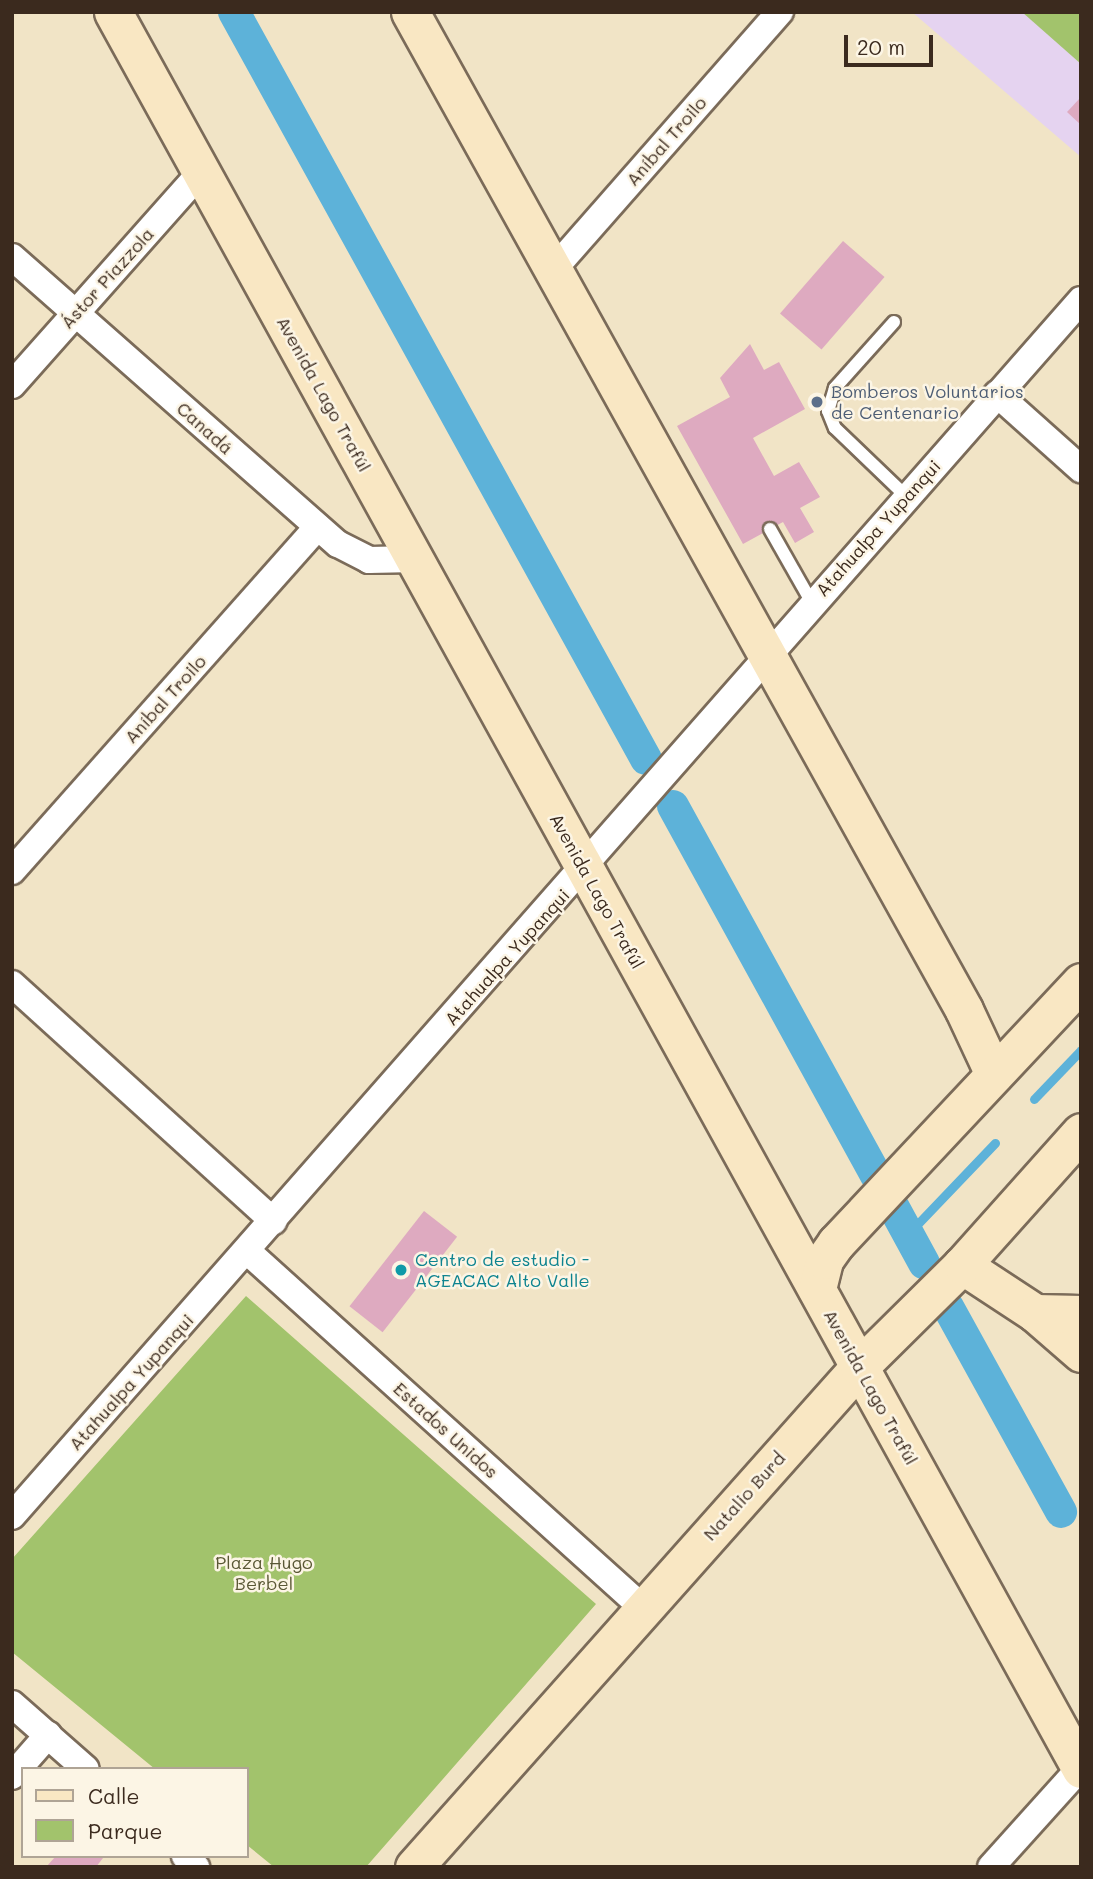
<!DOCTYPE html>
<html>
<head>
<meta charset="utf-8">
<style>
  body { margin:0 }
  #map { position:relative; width:1093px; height:1879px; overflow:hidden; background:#f1e4c6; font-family:Mali,sans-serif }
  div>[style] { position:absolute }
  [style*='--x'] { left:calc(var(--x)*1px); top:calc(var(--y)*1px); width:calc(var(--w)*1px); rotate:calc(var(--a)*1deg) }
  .built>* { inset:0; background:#e5d3f0 }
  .green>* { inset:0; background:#a2c36c }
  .stream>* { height:9px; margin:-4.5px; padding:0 4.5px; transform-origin:4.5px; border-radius:4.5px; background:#5db2d9 }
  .canal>* { height:32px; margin:-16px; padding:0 16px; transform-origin:16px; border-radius:16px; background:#5db2d9 }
  .building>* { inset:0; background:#deaac0; transform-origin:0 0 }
  .roads { filter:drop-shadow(2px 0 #7b6b59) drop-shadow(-2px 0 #7b6b59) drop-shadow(0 2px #7b6b59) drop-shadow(0 -2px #7b6b59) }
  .lane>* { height:12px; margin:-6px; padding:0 6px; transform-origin:6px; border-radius:6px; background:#fff }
  .street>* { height:26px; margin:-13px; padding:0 13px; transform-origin:13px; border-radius:13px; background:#fff }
  .secondary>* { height:37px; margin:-18.5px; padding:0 18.5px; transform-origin:18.5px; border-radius:18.5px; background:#f9e7c3 }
  .dots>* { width:19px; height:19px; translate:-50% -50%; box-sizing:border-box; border:4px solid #fcf5e5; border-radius:50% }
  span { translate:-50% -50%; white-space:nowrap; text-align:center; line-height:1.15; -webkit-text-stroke:5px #fcf5e5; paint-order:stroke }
  .street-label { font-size:18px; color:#3b2a1e }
  .service-label { font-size:18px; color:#4e5e75 }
  .left { translate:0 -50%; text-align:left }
  .culture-label { font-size:18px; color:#0d838f }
  .park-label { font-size:18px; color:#5a5835 }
  .frame { position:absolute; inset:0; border:14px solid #3b2a1e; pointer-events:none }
  .legend { position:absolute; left:21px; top:1767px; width:228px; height:91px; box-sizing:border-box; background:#fcf5e5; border:2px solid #afa495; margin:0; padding:9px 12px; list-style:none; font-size:21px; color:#3b2a1e }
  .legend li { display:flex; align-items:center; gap:14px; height:35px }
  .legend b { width:35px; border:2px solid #afa495 }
  .scale { position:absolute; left:844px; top:35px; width:89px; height:32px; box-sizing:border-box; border:4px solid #3b2a1e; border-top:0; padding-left:9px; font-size:21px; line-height:24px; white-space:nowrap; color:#3b2a1e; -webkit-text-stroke:5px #fcf5e5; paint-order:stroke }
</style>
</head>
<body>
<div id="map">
  <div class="built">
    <div style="clip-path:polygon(912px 12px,1081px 12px,1081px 157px)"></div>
  </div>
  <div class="green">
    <div style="clip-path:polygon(1022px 12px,1081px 12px,1081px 64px)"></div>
    <div style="clip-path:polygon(246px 1296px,596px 1604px,366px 1867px,274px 1867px,247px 1845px,247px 1769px,155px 1769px,12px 1652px,12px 1559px)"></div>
  </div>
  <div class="stream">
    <div style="--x:1034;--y:1099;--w:68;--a:-46.2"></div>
    <div style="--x:908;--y:1234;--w:126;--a:-46.3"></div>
  </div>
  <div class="canal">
    <div style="--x:234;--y:12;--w:853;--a:61.12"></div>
    <div style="--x:673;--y:806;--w:421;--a:61.2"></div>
    <div style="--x:894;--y:1208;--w:63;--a:61.4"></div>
    <div style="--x:948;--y:1307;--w:234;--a:61.1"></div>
  </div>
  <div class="building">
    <div style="clip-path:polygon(1081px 97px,1081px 125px,1067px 112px)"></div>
    <div style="left:843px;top:241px;width:55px;height:96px;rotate:41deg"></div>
    <div style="clip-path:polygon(750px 344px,764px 370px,779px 362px,805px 409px,753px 438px,774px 476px,799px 462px,820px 497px,800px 508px,814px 532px,795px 543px,783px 522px,743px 544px,677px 426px,730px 397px,720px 378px)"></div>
    <div style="left:424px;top:1211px;width:42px;height:121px;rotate:38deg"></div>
    <div style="clip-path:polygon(56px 1856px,101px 1856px,103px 1858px,96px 1867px,46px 1867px)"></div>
  </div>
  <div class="roads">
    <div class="lane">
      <div style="--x:894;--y:322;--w:89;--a:131.8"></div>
      <div style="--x:835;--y:388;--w:24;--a:107"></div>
      <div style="--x:828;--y:411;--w:18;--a:68"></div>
      <div style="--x:835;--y:428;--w:98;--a:43.8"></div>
      <div style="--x:770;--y:529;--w:85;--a:60.4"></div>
    </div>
    <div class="street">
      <div style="--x:12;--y:257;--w:434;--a:41.4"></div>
      <div style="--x:338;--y:544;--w:35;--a:27"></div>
      <div style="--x:369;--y:560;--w:46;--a:-1.2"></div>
      <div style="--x:553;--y:270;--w:344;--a:-48.7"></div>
      <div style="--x:12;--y:385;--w:285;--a:-48.4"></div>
      <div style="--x:997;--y:394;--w:113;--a:41.8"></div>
      <div style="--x:12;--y:871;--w:460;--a:-48.4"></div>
      <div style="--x:12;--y:984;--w:353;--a:42.2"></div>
      <div style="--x:247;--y:1251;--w:535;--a:42.04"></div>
      <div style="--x:12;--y:1516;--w:1619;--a:-48.68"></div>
      <div style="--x:12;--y:1704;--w:98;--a:41.3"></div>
      <div style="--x:12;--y:1776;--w:55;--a:-48.7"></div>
      <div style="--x:185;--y:1856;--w:16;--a:45"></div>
      <div style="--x:991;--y:1867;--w:133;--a:-48"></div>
    </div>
    <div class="secondary">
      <div style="--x:113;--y:12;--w:2006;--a:61.15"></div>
      <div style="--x:410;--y:12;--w:1141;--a:60.96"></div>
      <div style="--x:964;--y:1010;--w:71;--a:64.9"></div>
      <div style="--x:962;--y:1265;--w:87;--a:33.3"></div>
      <div style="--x:1035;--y:1313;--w:61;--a:41"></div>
      <div style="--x:817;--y:1289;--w:30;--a:-76"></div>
      <div style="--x:824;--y:1260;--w:21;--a:-55"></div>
      <div style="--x:836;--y:1243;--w:358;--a:-46.8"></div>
      <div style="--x:1035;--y:1313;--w:46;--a:1.2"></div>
      <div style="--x:414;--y:1867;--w:669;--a:-48.33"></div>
      <div style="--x:859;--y:1367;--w:145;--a:-44.7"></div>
      <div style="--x:962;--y:1265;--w:178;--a:-48.2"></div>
    </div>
  </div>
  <div class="dots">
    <div style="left:817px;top:402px;background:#5c6f8a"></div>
    <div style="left:401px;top:1270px;background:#0f9aa8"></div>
  </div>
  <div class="street-label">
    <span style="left:666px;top:141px;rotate:-49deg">Aníbal Troilo</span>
    <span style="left:107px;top:278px;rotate:-48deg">Ástor Piazzola</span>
    <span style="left:324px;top:394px;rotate:61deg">Avenida Lago Trafúl</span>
    <span style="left:205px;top:428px;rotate:42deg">Canadá</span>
    <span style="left:878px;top:528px;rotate:-48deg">Atahualpa Yupanqui</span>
    <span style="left:165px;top:699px;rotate:-48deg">Aníbal Troilo</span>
    <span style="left:597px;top:891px;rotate:61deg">Avenida Lago Trafúl</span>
    <span style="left:507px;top:957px;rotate:-48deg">Atahualpa Yupanqui</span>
    <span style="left:131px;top:1382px;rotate:-48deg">Atahualpa Yupanqui</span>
    <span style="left:871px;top:1387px;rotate:61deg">Avenida Lago Trafúl</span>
    <span style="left:446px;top:1430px;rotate:42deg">Estados Unidos</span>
    <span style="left:744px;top:1496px;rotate:-48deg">Natalio Burd</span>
  </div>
  <div class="service-label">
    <span class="left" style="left:831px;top:402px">Bomberos Voluntarios<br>de Centenario</span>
  </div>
  <div class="culture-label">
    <span class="left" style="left:415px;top:1270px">Centro de estudio -<br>AGEACAC Alto Valle</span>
  </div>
  <div class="park-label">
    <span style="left:264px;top:1573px">Plaza Hugo<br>Berbel</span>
  </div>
  <div class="frame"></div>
  <ul class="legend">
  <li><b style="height:9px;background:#f9e7c3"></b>Calle</li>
  <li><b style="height:19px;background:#a2c36c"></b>Parque</li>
  </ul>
  <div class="scale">20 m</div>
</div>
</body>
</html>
